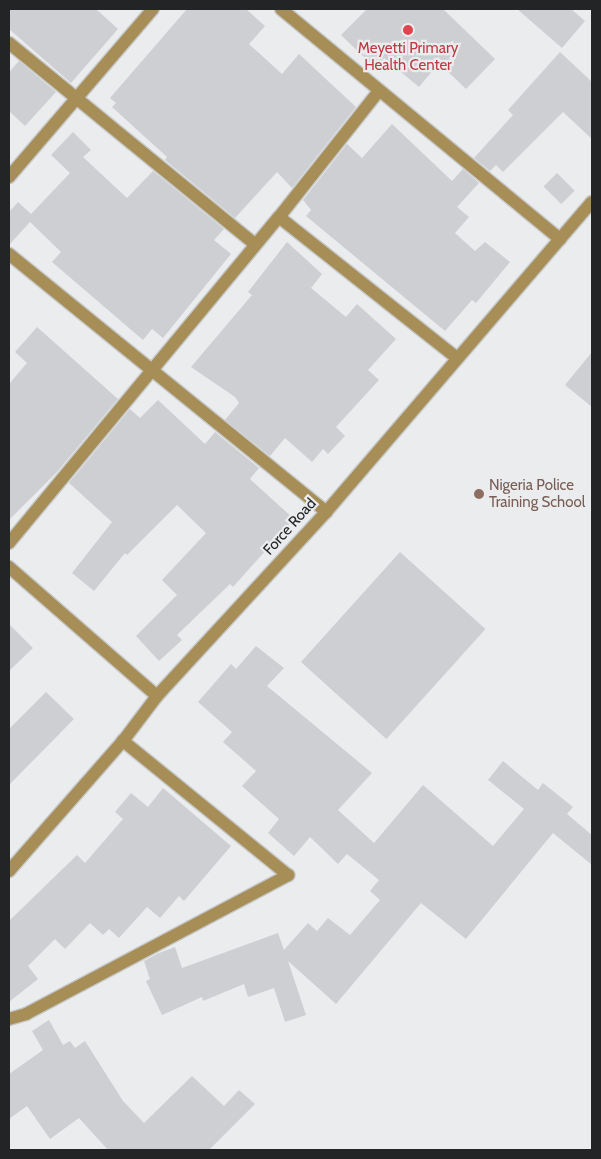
<!DOCTYPE html>
<html>
<head>
<meta charset="utf-8">
<style>
  body { margin:0 }
  #map { position:relative; width:601px; height:1159px; overflow:hidden; background:#eaecee; font-family:Cabin,sans-serif }
  div>[style] { position:absolute }
  [style*='--x'] { left:calc(var(--x)*1px); top:calc(var(--y)*1px); width:calc(var(--w)*1px); rotate:calc(var(--a)*1deg) }
  .building>* { inset:0; background:#cdcfd2; transform-origin:0 0 }
  .roads { filter:drop-shadow(1px 0 #c6c8ca) drop-shadow(-1px 0 #c6c8ca) drop-shadow(0 1px #c6c8ca) drop-shadow(0 -1px #c6c8ca) }
  .minor>* { height:12px; margin:-6px; padding:0 6px; transform-origin:6px; border-radius:6px; background:#a68e56 }
  .dots>* { width:14px; height:14px; translate:-50% -50%; box-sizing:border-box; border:2px solid #eaecee; border-radius:50% }
  span { translate:-50% -50%; white-space:nowrap; text-align:center; line-height:1.15; -webkit-text-stroke:4.5px #eaecee; paint-order:stroke }
  .health-label { font-size:15px; color:#be3a42 }
  .education-label { font-size:15px; color:#785e54 }
  .left { translate:0 -50%; text-align:left }
  .street-label { font-size:15px; color:#232425 }
  .frame { position:absolute; inset:0; border:10px solid #232425; pointer-events:none }
</style>
</head>
<body>
<div id="map">
  <div class="building">
    <div style="clip-path:polygon(9px 9px,96px 9px,118px 29px,71px 83px,9px 29px)"></div>
    <div style="clip-path:polygon(187px 9px,246px 9px,265px 26px,249px 44px,282px 74px,299px 54px,356px 107px,292px 188px,277px 172px,235px 218px,165px 160px,167px 157px,112px 107px,116px 103px,110px 98px)"></div>
    <div style="clip-path:polygon(367px 9px,443px 9px,495px 59px,466px 89px,439px 63px,419px 87px,384px 58px,375px 68px,341px 35px)"></div>
    <div style="clip-path:polygon(517px 9px,571px 9px,585px 21px,562px 48px)"></div>
    <div style="clip-path:polygon(560px 52px,592px 82px,592px 139px,563px 112px,503px 172px,496px 165px,490px 171px,474px 158px,513px 115px,508px 110px)"></div>
    <div style="clip-path:polygon(19px 61px,56px 92px,25px 126px,9px 111px,9px 72px)"></div>
    <div style="clip-path:polygon(392px 124px,452px 181px,463px 169px,479px 183px,457px 207px,469px 217px,455px 233px,475px 251px,485px 242px,510px 262px,476px 303px,472px 300px,445px 331px,306px 216px,311px 210px,303px 200px,347px 144px,362px 158px)"></div>
    <div style="clip-path:polygon(73px 132px,91px 150px,83px 157px,127px 198px,153px 171px,224px 229px,214px 240px,231px 254px,163px 338px,152px 329px,143px 340px,52px 262px,61px 252px,30px 222px,9px 245px,9px 212px,18px 202px,31px 214px,70px 173px,51px 155px)"></div>
    <div style="left:557px;top:173px;width:25px;height:19px;rotate:45deg"></div>
    <div style="clip-path:polygon(287px 242px,322px 274px,311px 288px,346px 317px,357px 304px,396px 339px,368px 370px,379px 380px,336px 427px,345px 436px,328px 454px,323px 449px,312px 462px,285px 438px,270px 456px,225px 420px,239px 403px,235px 397px,191px 367px,252px 295px,248px 292px)"></div>
    <div style="clip-path:polygon(37px 327px,118px 399px,57px 472px,9px 520px,9px 384px,27px 363px,15px 352px)"></div>
    <div style="clip-path:polygon(592px 352px,592px 407px,565px 385px)"></div>
    <div style="clip-path:polygon(158px 400px,205px 444px,215px 432px,259px 468px,250px 479px,294px 519px,233px 587px,230px 584px,177px 635px,182px 640px,159px 661px,136px 636px,177px 595px,162px 580px,206px 533px,177px 505px,127px 555px,125px 553px,94px 591px,72px 573px,112px 522px,69px 483px,130px 409px,140px 418px)"></div>
    <div style="left:400px;top:552px;width:115px;height:148px;rotate:42deg"></div>
    <div style="clip-path:polygon(9px 624px,33px 648px,9px 671px)"></div>
    <div style="clip-path:polygon(256px 646px,284px 668px,267px 686px,372px 773px,338px 810px,374px 843px,423px 785px,493px 846px,524px 809px,488px 780px,503px 761px,538px 790px,543px 783px,573px 807px,567px 814px,592px 835px,592px 865px,553px 833px,466px 939px,421px 903px,336px 1004px,288px 961px,306px 1015px,285px 1022px,274px 988px,248px 997px,244px 984px,203px 1001px,202px 997px,162px 1015px,146px 981px,150px 979px,144px 961px,159px 953px,175px 947px,182px 968px,278px 933px,284px 950px,308px 923px,317px 931px,328px 918px,350px 935px,380px 900px,370px 891px,379px 880px,347px 854px,338px 864px,310px 837px,294px 856px,268px 833px,279px 819px,242px 786px,256px 771px,223px 742px,232px 732px,198px 702px,231px 664px,236px 669px)"></div>
    <div style="clip-path:polygon(46px 692px,74px 719px,9px 785px,9px 729px)"></div>
    <div style="clip-path:polygon(163px 788px,231px 846px,184px 901px,179px 896px,160px 918px,147px 907px,119px 938px,109px 929px,103px 935px,90px 923px,65px 949px,55px 939px,28px 966px,38px 979px,9px 1002px,9px 921px,77px 855px,85px 863px,123px 819px,115px 812px,131px 793px,148px 807px)"></div>
    <div style="clip-path:polygon(49px 1020px,63px 1045px,70px 1041px,75px 1048px,85px 1041px,123px 1101px,144px 1123px,192px 1076px,224px 1106px,239px 1090px,255px 1104px,209px 1150px,108px 1150px,79px 1118px,50px 1139px,27px 1106px,9px 1119px,9px 1074px,43px 1050px,32px 1031px)"></div>
  </div>
  <div class="roads">
    <div class="minor">
      <div style="--x:281;--y:9;--w:362;--a:39.5"></div>
      <div style="--x:9;--y:43;--w:318;--a:39.3"></div>
      <div style="--x:9;--y:177;--w:221;--a:-49.4"></div>
      <div style="--x:279;--y:217;--w:227;--a:38.4"></div>
      <div style="--x:9;--y:254;--w:409;--a:39.1"></div>
      <div style="--x:9;--y:543;--w:423;--a:-50.4"></div>
      <div style="--x:279;--y:217;--w:161;--a:-51.6"></div>
      <div style="--x:9;--y:567;--w:196;--a:41.1"></div>
      <div style="--x:9;--y:871;--w:173;--a:-48.8"></div>
      <div style="--x:123;--y:741;--w:56;--a:-52.9"></div>
      <div style="--x:157;--y:696;--w:250;--a:-47.4"></div>
      <div style="--x:326;--y:512;--w:408;--a:-49.4"></div>
      <div style="--x:9;--y:1019;--w:18;--a:-16"></div>
      <div style="--x:26;--y:1014;--w:297;--a:-27.9"></div>
      <div style="--x:288;--y:875;--w:213;--a:-140.9"></div>
    </div>
  </div>
  <div class="dots">
    <div style="left:408px;top:30px;background:#e0444e"></div>
    <div style="left:479px;top:494px;background:#8d6e63"></div>
  </div>
  <div class="health-label">
    <span style="left:408px;top:57px">Meyetti Primary<br>Health Center</span>
  </div>
  <div class="education-label">
    <span class="left" style="left:489px;top:494px">Nigeria Police<br>Training School</span>
  </div>
  <div class="street-label">
    <span style="left:290px;top:527px;rotate:-48deg">Force Road</span>
  </div>
  <div class="frame"></div>
</div>
</body>
</html>
